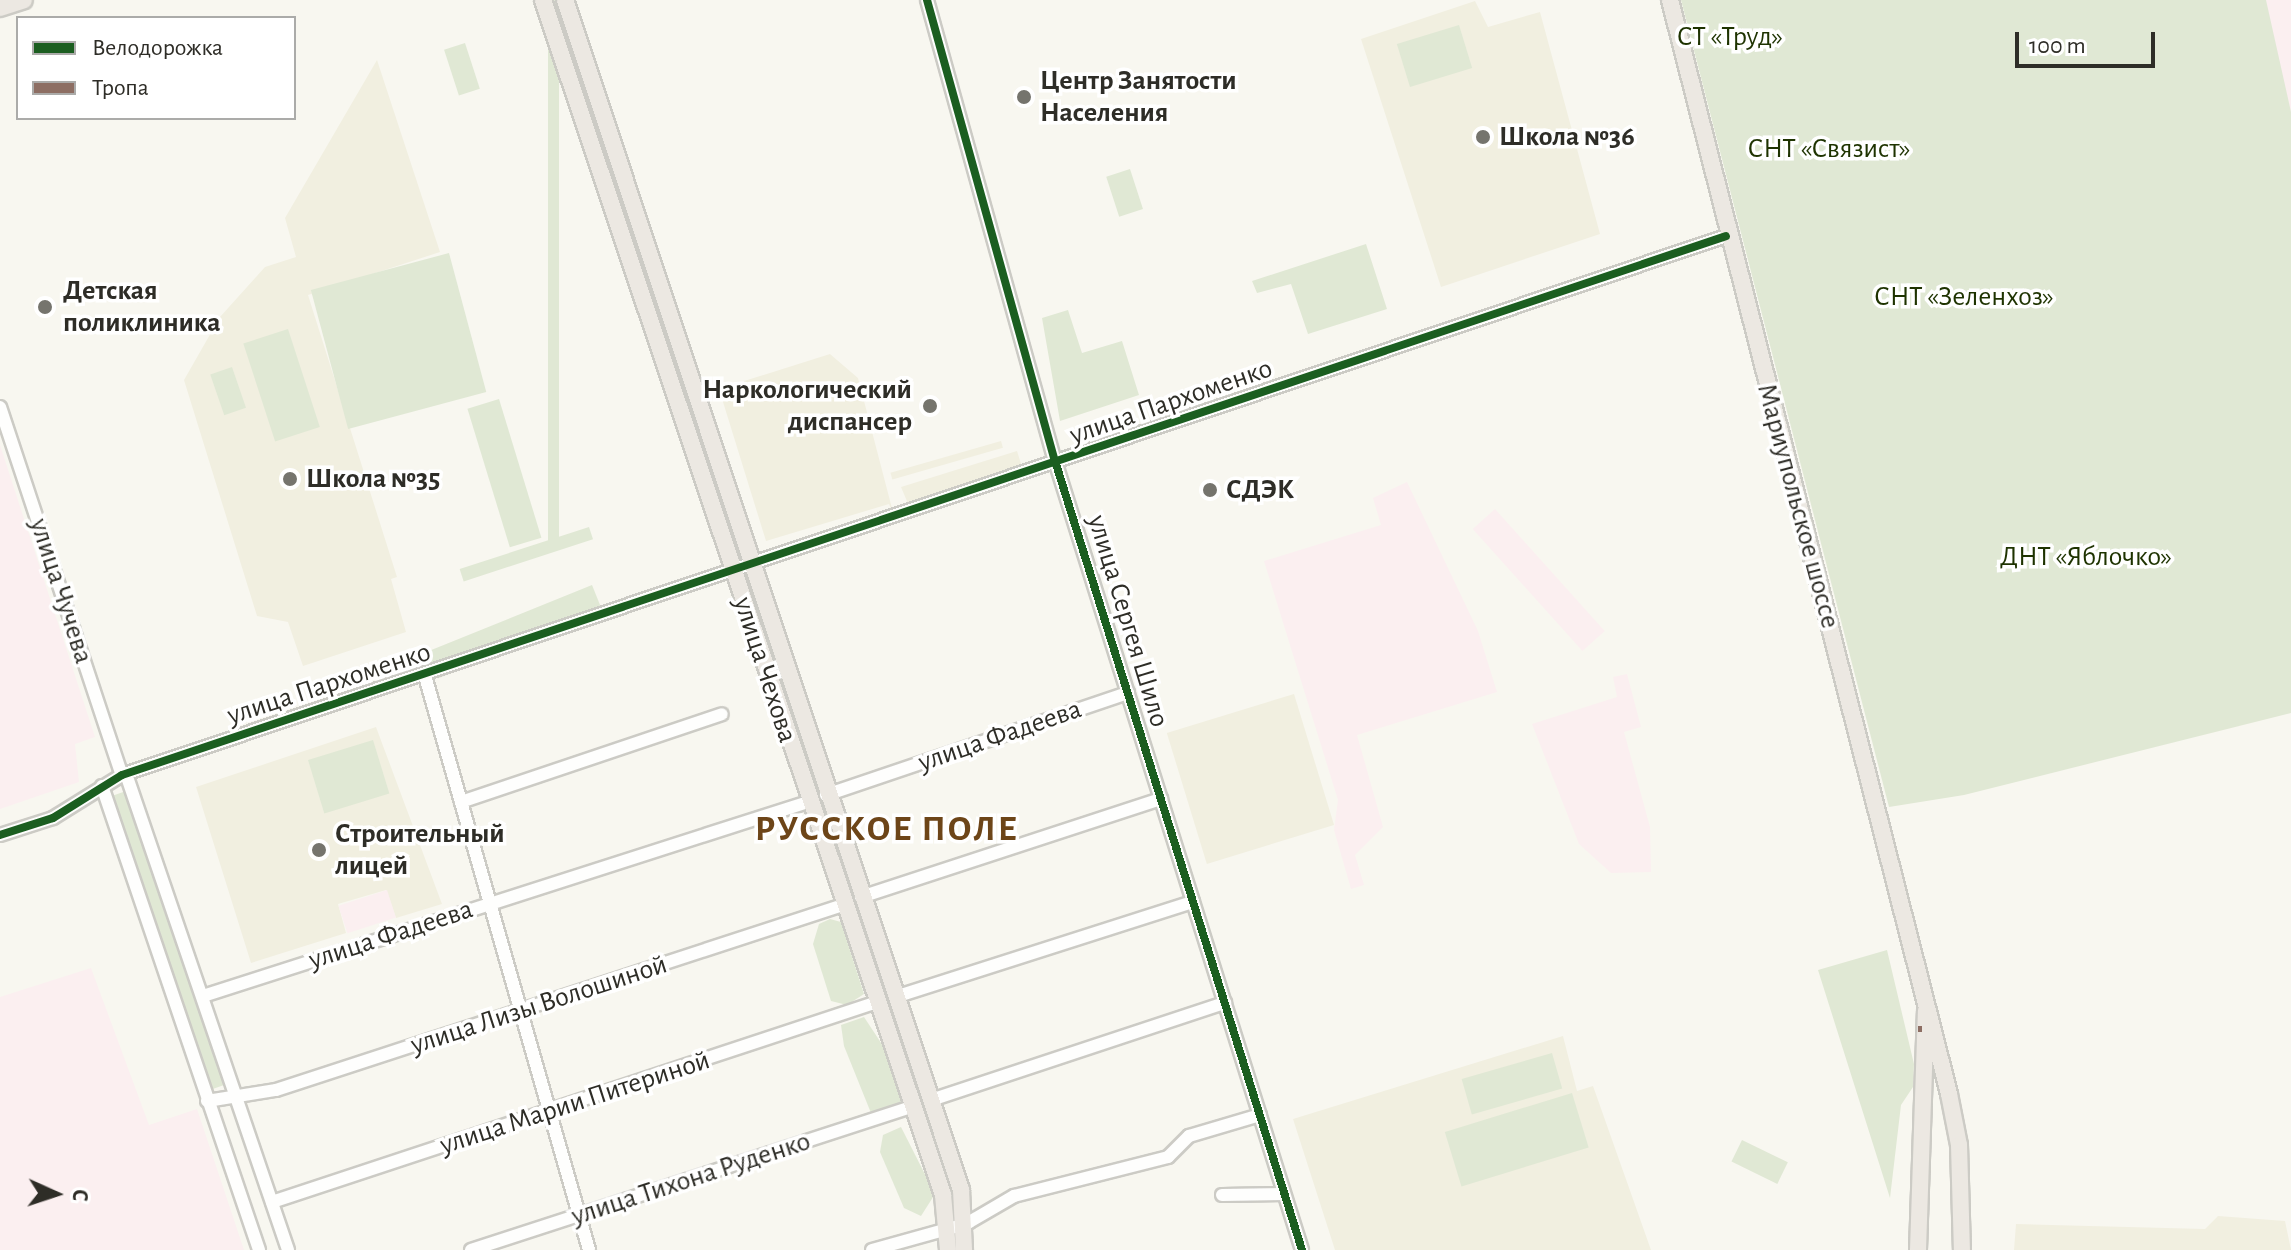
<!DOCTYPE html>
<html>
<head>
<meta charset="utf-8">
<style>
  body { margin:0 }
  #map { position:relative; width:2291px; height:1250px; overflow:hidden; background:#f8f7f0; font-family:"Alegreya Sans",sans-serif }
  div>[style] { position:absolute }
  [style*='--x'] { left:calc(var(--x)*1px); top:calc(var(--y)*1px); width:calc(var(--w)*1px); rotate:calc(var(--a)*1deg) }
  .built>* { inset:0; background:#f1efe0; transform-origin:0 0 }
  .industrial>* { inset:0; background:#fbeff0; transform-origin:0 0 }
  .green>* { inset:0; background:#e0e8d4; transform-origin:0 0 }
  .roads { filter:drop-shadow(2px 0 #cccbc5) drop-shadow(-2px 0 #cccbc5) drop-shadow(0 2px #cccbc5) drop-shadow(0 -2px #cccbc5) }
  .minor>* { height:12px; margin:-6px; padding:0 6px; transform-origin:6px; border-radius:6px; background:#fefefd }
  .major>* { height:16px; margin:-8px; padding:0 8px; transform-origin:8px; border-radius:8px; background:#ece8e2 }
  .quiet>* { height:6px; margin-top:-3px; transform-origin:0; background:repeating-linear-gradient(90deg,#8d6e63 0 12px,transparent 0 18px) }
  .cycleway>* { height:8px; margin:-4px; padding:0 4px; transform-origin:4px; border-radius:4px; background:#1b5e20 }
  .dots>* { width:22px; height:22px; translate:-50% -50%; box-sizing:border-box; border:4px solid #fff; border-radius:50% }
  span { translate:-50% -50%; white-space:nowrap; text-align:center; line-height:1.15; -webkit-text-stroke:7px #fff; paint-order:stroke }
  .park-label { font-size:28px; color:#1e3300 }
  .poi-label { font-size:28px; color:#2e2d27; font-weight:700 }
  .left { translate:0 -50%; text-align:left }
  .right { translate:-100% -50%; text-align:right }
  .street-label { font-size:28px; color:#2e2d27 }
  .district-label { font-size:36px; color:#6d4518; font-weight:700; letter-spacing:2px }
  .legend { position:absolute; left:16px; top:16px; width:280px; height:104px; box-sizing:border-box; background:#fff; border:2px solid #ababa9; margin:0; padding:10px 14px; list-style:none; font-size:24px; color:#2e2d27 }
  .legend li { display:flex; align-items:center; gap:16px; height:40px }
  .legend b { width:40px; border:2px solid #ababa9 }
  .north { position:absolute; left:16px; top:1154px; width:80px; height:80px; -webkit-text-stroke:6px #fff; paint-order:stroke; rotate:93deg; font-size:22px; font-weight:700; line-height:32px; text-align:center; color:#2e2d27 }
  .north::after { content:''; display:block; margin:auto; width:28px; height:36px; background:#2e2d27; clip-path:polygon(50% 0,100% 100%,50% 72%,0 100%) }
  .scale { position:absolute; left:2015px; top:32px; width:140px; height:36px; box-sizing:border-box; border:4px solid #2e2d27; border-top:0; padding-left:10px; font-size:24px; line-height:28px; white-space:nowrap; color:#2e2d27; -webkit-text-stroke:6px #fff; paint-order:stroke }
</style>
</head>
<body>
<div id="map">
  <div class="built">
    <div style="clip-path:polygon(1475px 1px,1488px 27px,1540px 12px,1600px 234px,1441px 287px,1361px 39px)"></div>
    <div style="clip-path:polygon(377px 60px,440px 252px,308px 295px,397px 577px,391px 579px,406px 632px,303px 666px,288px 622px,257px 616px,184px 380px,220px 317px,265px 267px,296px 257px,285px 218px)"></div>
    <div style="clip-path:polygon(830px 354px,858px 378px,894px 516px,889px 504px,766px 541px,719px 389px)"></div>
    <div style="left:1001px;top:441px;width:7px;height:115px;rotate:74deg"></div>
    <div style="clip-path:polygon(1017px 451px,1022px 467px,909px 506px,901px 487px)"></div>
    <div style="left:1294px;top:694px;width:137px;height:133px;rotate:73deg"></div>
    <div style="clip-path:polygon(376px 727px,442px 904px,396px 918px,386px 890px,338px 904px,346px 933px,251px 963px,196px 787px)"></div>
    <div style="clip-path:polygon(1563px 1036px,1577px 1091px,1593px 1086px,1651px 1250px,1335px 1250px,1293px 1119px)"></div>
    <div style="clip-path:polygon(2218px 1216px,2285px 1221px,2291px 1250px,2014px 1250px,2016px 1224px,2205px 1229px)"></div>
  </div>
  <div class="industrial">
    <div style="clip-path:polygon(2266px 0,2291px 0,2291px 112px,2272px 37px)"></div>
    <div style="clip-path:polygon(0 445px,95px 737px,75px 744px,79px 782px,0 809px)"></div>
    <div style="clip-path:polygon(1407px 482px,1478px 631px,1497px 692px,1357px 735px,1383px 827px,1355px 855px,1364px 885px,1351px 889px,1334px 830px,1338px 800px,1264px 561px,1381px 525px,1373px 498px)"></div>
    <div style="left:1495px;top:509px;width:164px;height:30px;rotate:48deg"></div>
    <div style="clip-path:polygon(1627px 674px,1641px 727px,1624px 732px,1650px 827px,1651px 872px,1611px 873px,1579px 844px,1532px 724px,1617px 697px,1613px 677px)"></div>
    <div style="left:387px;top:890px;width:29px;height:51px;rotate:72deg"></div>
    <div style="clip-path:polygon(91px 968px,149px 1125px,197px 1109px,244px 1250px,0 1250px,0 997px)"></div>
  </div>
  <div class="green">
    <div style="left:548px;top:0;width:11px;height:547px"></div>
    <div style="clip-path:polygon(1681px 0,2266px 0,2291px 112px,2291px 713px,1964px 795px,1889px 807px)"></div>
    <div style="left:1459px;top:25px;width:45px;height:65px;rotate:73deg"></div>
    <div style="left:465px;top:43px;width:48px;height:22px;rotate:72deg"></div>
    <div style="left:1130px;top:169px;width:42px;height:25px;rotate:72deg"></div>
    <div style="clip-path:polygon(1366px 244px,1387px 309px,1308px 334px,1291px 284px,1257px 293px,1252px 281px)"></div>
    <div style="left:449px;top:253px;width:144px;height:143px;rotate:75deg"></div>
    <div style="clip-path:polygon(1068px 310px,1082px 353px,1122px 341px,1139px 395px,1060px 421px,1042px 318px)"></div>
    <div style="left:288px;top:329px;width:103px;height:47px;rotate:72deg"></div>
    <div style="left:232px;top:367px;width:43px;height:23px;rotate:71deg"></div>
    <div style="left:499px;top:399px;width:145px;height:33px;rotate:73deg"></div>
    <div style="left:589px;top:527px;width:13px;height:136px;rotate:72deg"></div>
    <div style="left:592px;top:585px;width:29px;height:178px;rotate:68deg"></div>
    <div style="left:373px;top:740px;width:56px;height:68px;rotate:73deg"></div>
    <div style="left:126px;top:791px;width:310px;height:15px;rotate:71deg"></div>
    <div style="clip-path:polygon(828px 812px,957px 1193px,956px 1219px,820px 814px)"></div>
    <div style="clip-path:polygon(830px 919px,841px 922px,864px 994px,847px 1005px,831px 1001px,813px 944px,819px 924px)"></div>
    <div style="clip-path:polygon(1887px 950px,1914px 1064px,1913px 1087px,1901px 1105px,1890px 1198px,1818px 970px)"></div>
    <div style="clip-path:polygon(864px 1017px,891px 1058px,902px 1103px,895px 1113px,871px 1113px,844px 1046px,841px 1025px)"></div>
    <div style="left:1552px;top:1053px;width:37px;height:94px;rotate:74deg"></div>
    <div style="left:1572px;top:1093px;width:57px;height:133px;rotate:73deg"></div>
    <div style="clip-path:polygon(901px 1127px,935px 1194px,921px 1216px,904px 1208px,880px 1152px,883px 1135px)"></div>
    <div style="left:1742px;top:1140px;width:51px;height:24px;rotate:26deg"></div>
  </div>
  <div class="roads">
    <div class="minor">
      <div style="--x:927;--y:0;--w:482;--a:74.5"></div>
      <div style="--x:1056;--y:464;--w:824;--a:72.62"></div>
      <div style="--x:0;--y:407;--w:388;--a:71.7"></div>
      <div style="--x:425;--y:676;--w:597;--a:74.05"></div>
      <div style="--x:126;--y:774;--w:503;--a:71.2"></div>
      <div style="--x:102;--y:786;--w:490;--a:71.3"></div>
      <div style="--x:826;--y:795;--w:319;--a:-18.7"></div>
      <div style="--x:461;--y:802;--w:275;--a:-18.6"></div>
      <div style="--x:0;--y:835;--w:56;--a:-17.8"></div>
      <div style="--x:53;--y:818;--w:81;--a:-31.9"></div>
      <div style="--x:122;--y:775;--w:1692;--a:-18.57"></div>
      <div style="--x:861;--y:897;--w:316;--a:-18.1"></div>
      <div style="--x:203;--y:996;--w:635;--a:-17.78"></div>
      <div style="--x:895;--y:997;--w:313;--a:-17.7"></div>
      <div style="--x:931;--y:1100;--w:310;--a:-18.3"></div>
      <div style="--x:207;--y:1101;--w:70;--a:-9.1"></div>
      <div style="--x:276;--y:1090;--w:596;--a:-18.07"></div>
      <div style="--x:1222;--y:1195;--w:62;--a:-0.9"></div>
      <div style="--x:272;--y:1202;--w:637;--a:-18.29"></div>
      <div style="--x:471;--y:1250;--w:464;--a:-18"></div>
      <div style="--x:872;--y:1250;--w:98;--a:-15.5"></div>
      <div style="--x:966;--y:1224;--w:56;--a:-30.3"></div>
      <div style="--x:1014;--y:1196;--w:159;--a:-14.2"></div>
      <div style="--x:1168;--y:1157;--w:30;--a:-45"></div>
      <div style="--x:1189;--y:1136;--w:74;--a:-16.5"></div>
    </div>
    <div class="major">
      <div style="--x:543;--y:0;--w:1260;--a:71.49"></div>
      <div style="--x:943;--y:1195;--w:55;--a:84.8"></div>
      <div style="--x:565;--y:0;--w:1254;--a:71.59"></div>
      <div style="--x:961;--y:1190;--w:60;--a:87.1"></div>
      <div style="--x:1670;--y:0;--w:1129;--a:75.69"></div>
      <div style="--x:1949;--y:1094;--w:52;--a:78.9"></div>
      <div style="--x:1959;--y:1145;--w:105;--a:88.4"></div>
      <div style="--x:0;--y:8;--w:25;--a:-18"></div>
      <div style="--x:1918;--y:1250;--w:239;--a:-88.1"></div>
    </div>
  </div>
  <div class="quiet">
    <div style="--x:1918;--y:1029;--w:4;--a:0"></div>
  </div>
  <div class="cycleway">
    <div style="--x:927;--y:0;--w:482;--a:74.5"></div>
    <div style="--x:1056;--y:464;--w:824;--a:72.62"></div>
    <div style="--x:0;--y:835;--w:56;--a:-17.8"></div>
    <div style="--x:53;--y:818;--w:81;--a:-31.9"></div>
    <div style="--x:122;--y:775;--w:1692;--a:-18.57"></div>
  </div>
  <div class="dots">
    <div style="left:1024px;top:97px;background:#75746d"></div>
    <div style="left:1483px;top:137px;background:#75746d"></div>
    <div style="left:45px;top:307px;background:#75746d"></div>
    <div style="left:930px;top:406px;background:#75746d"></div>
    <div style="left:290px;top:479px;background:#75746d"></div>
    <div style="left:1210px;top:490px;background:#75746d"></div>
    <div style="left:319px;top:850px;background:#75746d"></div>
  </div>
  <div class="park-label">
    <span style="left:1730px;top:37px">СТ «Труд»</span>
    <span style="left:1829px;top:149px">СНТ «Связист»</span>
    <span style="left:1964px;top:297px">СНТ «Зеленхоз»</span>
    <span style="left:2086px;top:557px">ДНТ «Яблочко»</span>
  </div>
  <div class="poi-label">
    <span class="left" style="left:1040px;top:97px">Центр Занятости<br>Населения</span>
    <span class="left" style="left:1499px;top:137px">Школа №36</span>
    <span class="left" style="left:63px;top:307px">Детская<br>поликлиника</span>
    <span class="right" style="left:912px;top:406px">Наркологический<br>диспансер</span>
    <span class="left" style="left:306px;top:479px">Школа №35</span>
    <span class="left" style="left:1226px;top:490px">СДЭК</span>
    <span class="left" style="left:335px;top:850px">Строительный<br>лицей</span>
  </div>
  <div class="street-label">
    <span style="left:1171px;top:402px;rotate:-19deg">улица Пархоменко</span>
    <span style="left:1798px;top:506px;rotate:75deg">Мариупольское шоссе</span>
    <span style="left:61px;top:591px;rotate:72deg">улица Чучева</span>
    <span style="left:1128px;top:621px;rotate:73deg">улица Сергея Шило</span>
    <span style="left:765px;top:670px;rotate:72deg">улица Чехова</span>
    <span style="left:329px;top:684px;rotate:-18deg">улица Пархоменко</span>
    <span style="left:1000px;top:736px;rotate:-19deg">улица Фадеева</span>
    <span style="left:391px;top:935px;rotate:-18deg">улица Фадеева</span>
    <span style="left:539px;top:1005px;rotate:-18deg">улица Лизы Волошиной</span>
    <span style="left:575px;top:1103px;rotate:-18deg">улица Марии Питериной</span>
    <span style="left:691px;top:1179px;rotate:-18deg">улица Тихона Руденко</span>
  </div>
  <div class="district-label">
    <span style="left:887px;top:830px">РУССКОЕ ПОЛЕ</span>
  </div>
  <ul class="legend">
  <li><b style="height:10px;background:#1b5e20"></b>Велодорожка</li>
  <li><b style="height:10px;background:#8d6e63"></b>Тропа</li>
  </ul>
  <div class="north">С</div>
  <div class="scale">100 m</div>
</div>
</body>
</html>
